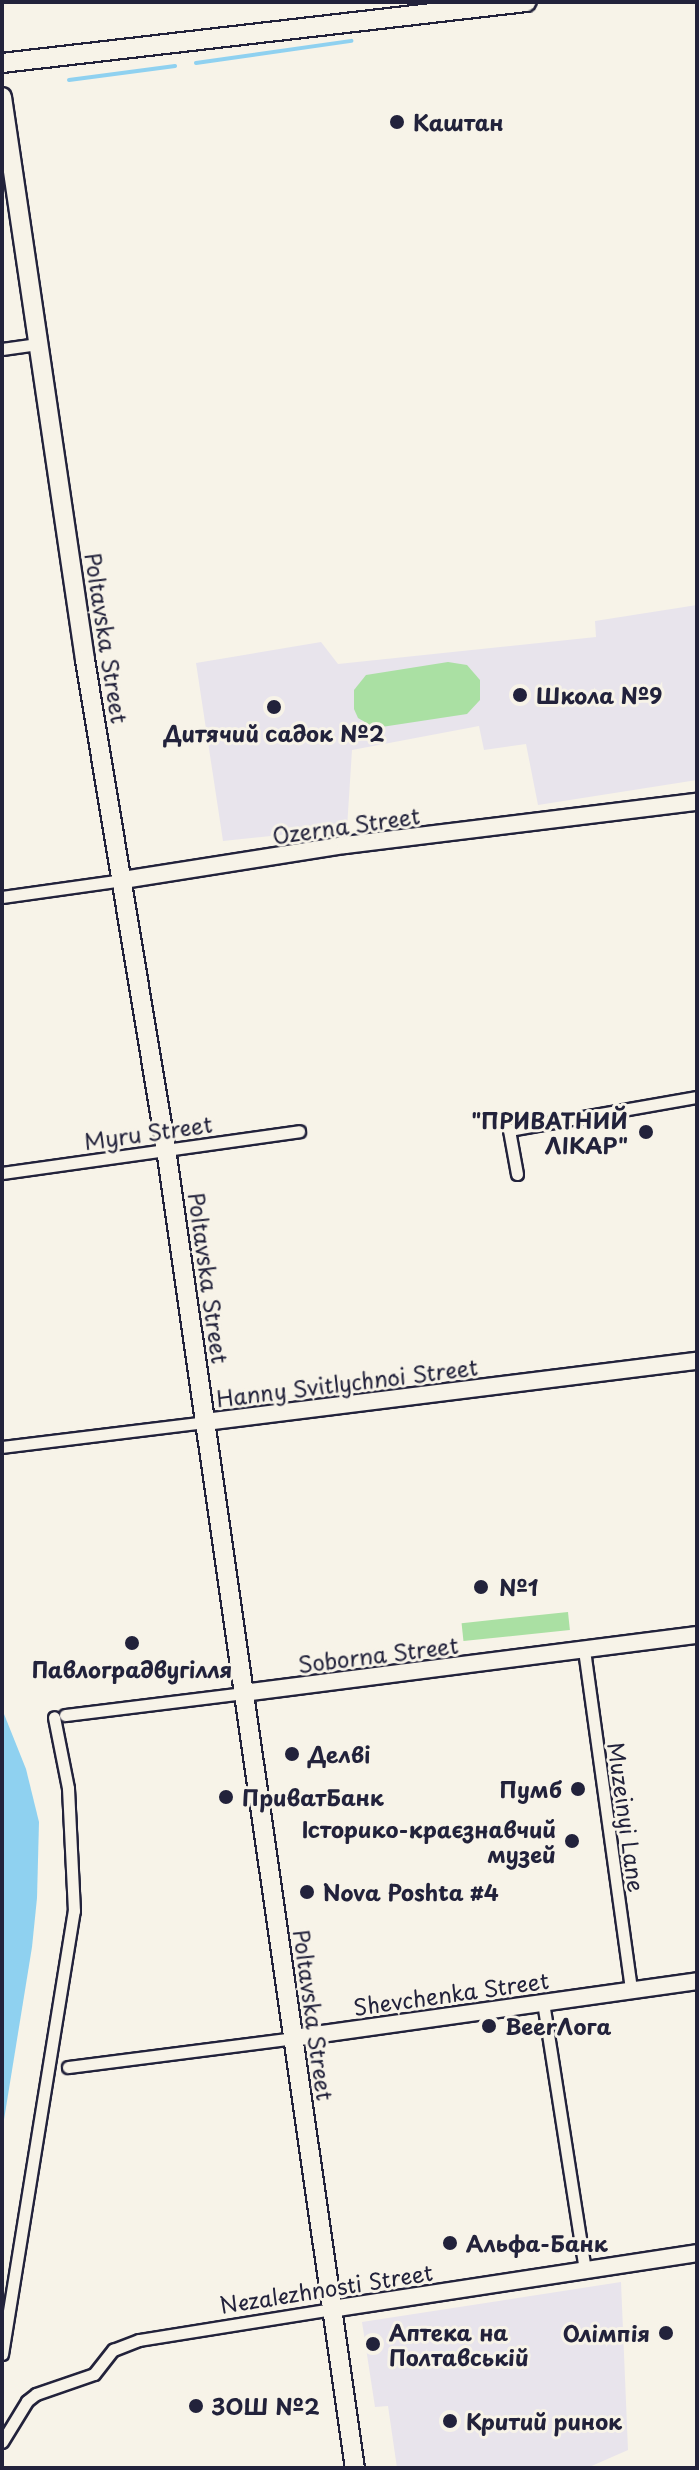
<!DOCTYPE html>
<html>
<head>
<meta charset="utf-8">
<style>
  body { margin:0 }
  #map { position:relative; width:699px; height:2470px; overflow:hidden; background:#f7f3e8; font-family:"Playpen Sans",sans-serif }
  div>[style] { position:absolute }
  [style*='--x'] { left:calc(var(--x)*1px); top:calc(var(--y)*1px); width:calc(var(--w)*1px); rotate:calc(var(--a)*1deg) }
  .built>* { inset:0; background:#e8e4ec }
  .green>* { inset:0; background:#aae0a3; transform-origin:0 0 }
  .water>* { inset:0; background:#8fd1f0 }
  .stream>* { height:4px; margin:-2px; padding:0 2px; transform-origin:2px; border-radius:2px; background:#8fd1f0 }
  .roads { filter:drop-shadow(2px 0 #22223b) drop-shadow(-2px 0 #22223b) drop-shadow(0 2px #22223b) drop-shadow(0 -2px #22223b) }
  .street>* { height:11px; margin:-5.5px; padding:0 5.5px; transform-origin:5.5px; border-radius:5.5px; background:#f7f3e8 }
  .secondary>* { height:16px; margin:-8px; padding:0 8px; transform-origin:8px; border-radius:8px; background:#f7f3e8 }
  .primary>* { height:18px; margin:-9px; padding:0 9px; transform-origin:9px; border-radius:9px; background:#f7f3e8 }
  .dots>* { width:22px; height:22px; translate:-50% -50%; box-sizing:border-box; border:4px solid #f7f3e8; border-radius:50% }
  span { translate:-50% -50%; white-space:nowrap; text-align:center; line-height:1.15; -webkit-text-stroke:6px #f7f3e8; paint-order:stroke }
  .poi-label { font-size:22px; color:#22223b; font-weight:700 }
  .left { translate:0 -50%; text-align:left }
  .right { translate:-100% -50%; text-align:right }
  .street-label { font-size:22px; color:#22223b }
  .frame { position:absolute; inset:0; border:4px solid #22223b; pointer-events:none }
</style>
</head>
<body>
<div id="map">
  <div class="built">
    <div style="clip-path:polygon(697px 605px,697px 780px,538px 805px,526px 744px,484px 750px,479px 726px,352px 750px,347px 828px,223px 841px,196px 663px,321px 642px,338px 664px,596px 637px,595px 621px)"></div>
    <div style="clip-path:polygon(621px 2282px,628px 2450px,587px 2468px,397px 2468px,388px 2406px,375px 2407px,362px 2322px)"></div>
  </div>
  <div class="green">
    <div style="clip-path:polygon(448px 662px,467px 665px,480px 680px,480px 700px,467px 714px,375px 728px,358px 718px,354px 709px,354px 690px,366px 675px)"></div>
    <div style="left:568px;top:1612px;width:18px;height:107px;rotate:84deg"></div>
  </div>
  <div class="water">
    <div style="clip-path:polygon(2px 1709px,26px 1769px,39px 1822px,37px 1898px,32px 1947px,2px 2132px)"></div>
  </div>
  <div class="stream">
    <div style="--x:196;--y:63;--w:157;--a:-8.1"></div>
    <div style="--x:69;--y:80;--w:107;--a:-7.5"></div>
  </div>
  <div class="roads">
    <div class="street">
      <div style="--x:2;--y:349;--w:36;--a:-8"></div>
      <div style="--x:2;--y:897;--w:122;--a:-8"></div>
      <div style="--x:2;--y:1173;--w:300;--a:-8"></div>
      <div style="--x:517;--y:1174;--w:45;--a:-100.3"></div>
      <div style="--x:509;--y:1130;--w:191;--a:-10"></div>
      <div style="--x:2;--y:1447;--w:205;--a:-7"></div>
      <div style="--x:584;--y:1650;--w:343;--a:82.1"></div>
      <div style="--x:65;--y:1715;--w:179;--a:-7"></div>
      <div style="--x:543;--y:2002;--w:272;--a:81.1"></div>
      <div style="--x:68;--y:2067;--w:227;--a:-7.3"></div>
      <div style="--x:2;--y:2354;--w:449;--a:-80.8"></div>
      <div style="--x:74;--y:1911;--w:123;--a:-92.8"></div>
      <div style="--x:68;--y:1788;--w:72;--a:-101.2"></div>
      <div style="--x:2;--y:2442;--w:48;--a:-58.6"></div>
      <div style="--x:27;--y:2401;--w:11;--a:-38"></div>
      <div style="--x:36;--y:2394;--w:61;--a:-19"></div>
      <div style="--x:94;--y:2374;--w:31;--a:-52"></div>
      <div style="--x:113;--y:2350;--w:28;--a:-21"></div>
      <div style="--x:139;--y:2340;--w:195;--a:-9.1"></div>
    </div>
    <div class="secondary">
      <div style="--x:123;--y:880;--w:225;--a:-9"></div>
      <div style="--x:345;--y:845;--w:355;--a:-7"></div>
      <div style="--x:205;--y:1422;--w:496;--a:-7.1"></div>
      <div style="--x:243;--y:1693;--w:458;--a:-7.3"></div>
      <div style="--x:293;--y:2038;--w:408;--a:-8"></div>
      <div style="--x:332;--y:2309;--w:369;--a:-8.7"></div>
    </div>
    <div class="primary">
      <div style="--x:2;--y:63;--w:528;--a:-6.64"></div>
      <div style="--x:2;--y:97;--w:569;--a:81.61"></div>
      <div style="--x:85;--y:660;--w:496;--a:80.6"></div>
      <div style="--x:166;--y:1149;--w:1332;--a:81.85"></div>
    </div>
  </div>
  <div class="dots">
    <div style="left:397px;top:122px;background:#22223b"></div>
    <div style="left:520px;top:695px;background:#22223b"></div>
    <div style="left:274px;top:707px;background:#22223b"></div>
    <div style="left:646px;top:1132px;background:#22223b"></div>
    <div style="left:481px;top:1587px;background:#22223b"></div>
    <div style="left:132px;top:1643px;background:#22223b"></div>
    <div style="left:292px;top:1754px;background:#22223b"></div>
    <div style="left:578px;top:1789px;background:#22223b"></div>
    <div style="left:226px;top:1797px;background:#22223b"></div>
    <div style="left:572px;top:1841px;background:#22223b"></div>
    <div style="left:307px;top:1892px;background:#22223b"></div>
    <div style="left:489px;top:2026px;background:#22223b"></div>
    <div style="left:450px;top:2243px;background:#22223b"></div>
    <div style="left:666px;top:2333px;background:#22223b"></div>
    <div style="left:373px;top:2344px;background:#22223b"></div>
    <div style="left:196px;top:2406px;background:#22223b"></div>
    <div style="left:450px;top:2421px;background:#22223b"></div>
  </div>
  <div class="poi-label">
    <span class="left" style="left:413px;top:122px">Каштан</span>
    <span class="left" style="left:536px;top:695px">Школа №9</span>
    <span style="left:274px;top:733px">Дитячий садок №2</span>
    <span class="right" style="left:628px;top:1132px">"ПРИВАТНИЙ<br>ЛІКАР"</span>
    <span class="left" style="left:499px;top:1587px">№1</span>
    <span style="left:132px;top:1669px">Павлоградвугілля</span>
    <span class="left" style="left:308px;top:1754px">Делві</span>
    <span class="right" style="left:562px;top:1789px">Пумб</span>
    <span class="left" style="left:242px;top:1797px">ПриватБанк</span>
    <span class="right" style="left:556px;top:1841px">Історико-краєзнавчий<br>музей</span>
    <span class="left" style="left:323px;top:1892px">Nova Poshta #4</span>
    <span class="left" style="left:505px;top:2026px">BeerЛога</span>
    <span class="left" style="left:466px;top:2243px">Альфа-Банк</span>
    <span class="left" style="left:389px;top:2344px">Аптека на<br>Полтавській</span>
    <span class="right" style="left:650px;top:2333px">Олімпія</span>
    <span class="left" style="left:212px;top:2406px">ЗОШ №2</span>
    <span class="left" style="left:466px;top:2421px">Критий ринок</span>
  </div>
  <div class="street-label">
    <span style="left:107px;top:638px;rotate:81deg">Poltavska Street</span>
    <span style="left:346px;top:825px;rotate:-8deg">Ozerna Street</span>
    <span style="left:148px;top:1132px;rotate:-8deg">Myru Street</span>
    <span style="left:209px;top:1278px;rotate:82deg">Poltavska Street</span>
    <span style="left:347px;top:1382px;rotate:-7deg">Hanny Svitlychnoi Street</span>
    <span style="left:378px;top:1654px;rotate:-7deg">Soborna Street</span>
    <span style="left:627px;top:1817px;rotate:82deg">Muzeinyi Lane</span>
    <span style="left:451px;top:1993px;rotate:-8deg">Shevchenka Street</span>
    <span style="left:314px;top:2015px;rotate:82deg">Poltavska Street</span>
    <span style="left:326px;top:2288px;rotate:-9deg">Nezalezhnosti Street</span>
  </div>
  <div class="frame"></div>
</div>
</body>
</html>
